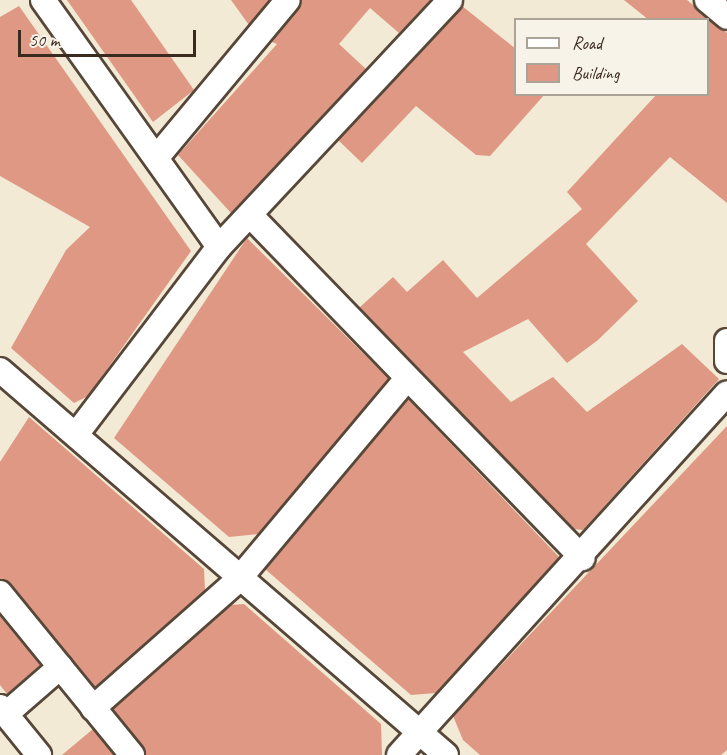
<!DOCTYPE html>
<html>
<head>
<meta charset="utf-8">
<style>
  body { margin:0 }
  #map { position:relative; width:727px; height:755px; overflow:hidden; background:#f2ead4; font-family:Caveat,sans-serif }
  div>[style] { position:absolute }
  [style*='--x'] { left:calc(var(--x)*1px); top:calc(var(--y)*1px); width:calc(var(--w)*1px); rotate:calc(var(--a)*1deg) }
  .building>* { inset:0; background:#de9883 }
  .roads { filter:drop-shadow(2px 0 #564739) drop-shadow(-2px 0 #564739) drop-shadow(0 2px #564739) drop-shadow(0 -2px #564739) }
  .minor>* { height:24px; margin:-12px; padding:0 12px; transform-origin:12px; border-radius:12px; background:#fff }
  span { translate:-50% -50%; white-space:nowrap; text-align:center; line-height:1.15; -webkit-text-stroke:4.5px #f7f3e8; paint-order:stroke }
  .legend { position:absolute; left:514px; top:18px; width:195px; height:78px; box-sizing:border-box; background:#f7f3e8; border:2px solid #aca397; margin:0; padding:8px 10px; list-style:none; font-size:18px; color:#3b2a1e }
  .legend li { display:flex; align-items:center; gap:12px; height:30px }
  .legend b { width:30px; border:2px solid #aca397 }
  .scale { position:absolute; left:18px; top:30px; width:178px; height:27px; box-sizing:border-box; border:3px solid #3b2a1e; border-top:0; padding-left:8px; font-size:18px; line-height:21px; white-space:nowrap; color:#3b2a1e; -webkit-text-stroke:4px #f7f3e8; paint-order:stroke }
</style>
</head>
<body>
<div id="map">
  <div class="building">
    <div style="clip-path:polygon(67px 0,131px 0,194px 90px,153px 122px)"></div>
    <div style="clip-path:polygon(231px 0,269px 0,249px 25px)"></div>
    <div style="clip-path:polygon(302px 0,430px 0,399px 33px,370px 8px,339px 44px,366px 69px,231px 213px,178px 155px,277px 44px,272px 42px)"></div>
    <div style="clip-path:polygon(624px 0,687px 0,727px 33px,727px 203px,670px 157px,586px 244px,638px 301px,598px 340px,567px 363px,528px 319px,463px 352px,511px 402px,553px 377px,587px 412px,682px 344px,719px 379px,583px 530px,574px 529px,359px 308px,393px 277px,407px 292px,443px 260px,477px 298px,582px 209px,567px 192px,657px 94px,708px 94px,708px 20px,649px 20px)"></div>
    <div style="clip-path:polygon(19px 6px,191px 251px,88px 396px,74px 403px,11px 348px,66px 250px,90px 227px,0 176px,0 17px)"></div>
    <div style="clip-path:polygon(462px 6px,516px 49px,516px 94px,545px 94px,490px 156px,476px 155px,416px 106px,362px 163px,338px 140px)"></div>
    <div style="clip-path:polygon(247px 238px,389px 379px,258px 534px,229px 537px,114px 438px)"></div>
    <div style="clip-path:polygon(408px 399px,559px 557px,436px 693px,411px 695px,265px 569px)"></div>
    <div style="clip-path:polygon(29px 417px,204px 569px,205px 590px,95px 687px,11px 584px,0 579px,0 462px)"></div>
    <div style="clip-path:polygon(727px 426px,727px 750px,721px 755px,480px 755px,463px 740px,453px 716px)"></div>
    <div style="clip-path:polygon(244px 604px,381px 724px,382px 755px,146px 755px,113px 709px,231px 605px)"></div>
    <div style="clip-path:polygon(0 616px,40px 665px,7px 694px,0 685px)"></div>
    <div style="clip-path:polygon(93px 729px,114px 755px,62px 755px)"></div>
  </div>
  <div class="roads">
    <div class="minor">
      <div style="--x:43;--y:0;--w:303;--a:54.5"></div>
      <div style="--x:707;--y:0;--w:26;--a:40"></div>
      <div style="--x:157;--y:157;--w:204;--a:-50.2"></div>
      <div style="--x:252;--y:217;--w:475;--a:45.9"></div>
      <div style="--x:727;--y:341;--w:20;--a:90"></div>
      <div style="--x:0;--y:370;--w:589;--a:40.8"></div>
      <div style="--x:78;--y:432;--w:233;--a:-52.7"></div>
      <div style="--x:219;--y:247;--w:338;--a:-46.9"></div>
      <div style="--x:0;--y:593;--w:209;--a:50.8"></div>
      <div style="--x:0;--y:707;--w:62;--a:50.9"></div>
      <div style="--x:93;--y:708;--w:193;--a:-41.4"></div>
      <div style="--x:238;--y:580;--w:261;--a:-50"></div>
      <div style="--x:6;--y:714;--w:72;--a:-41"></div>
      <div style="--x:399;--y:755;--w:488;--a:-47.8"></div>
    </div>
  </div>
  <ul class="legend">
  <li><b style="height:8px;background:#fff"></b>Road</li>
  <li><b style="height:16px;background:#de9883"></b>Building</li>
  </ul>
  <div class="scale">50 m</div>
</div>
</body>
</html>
